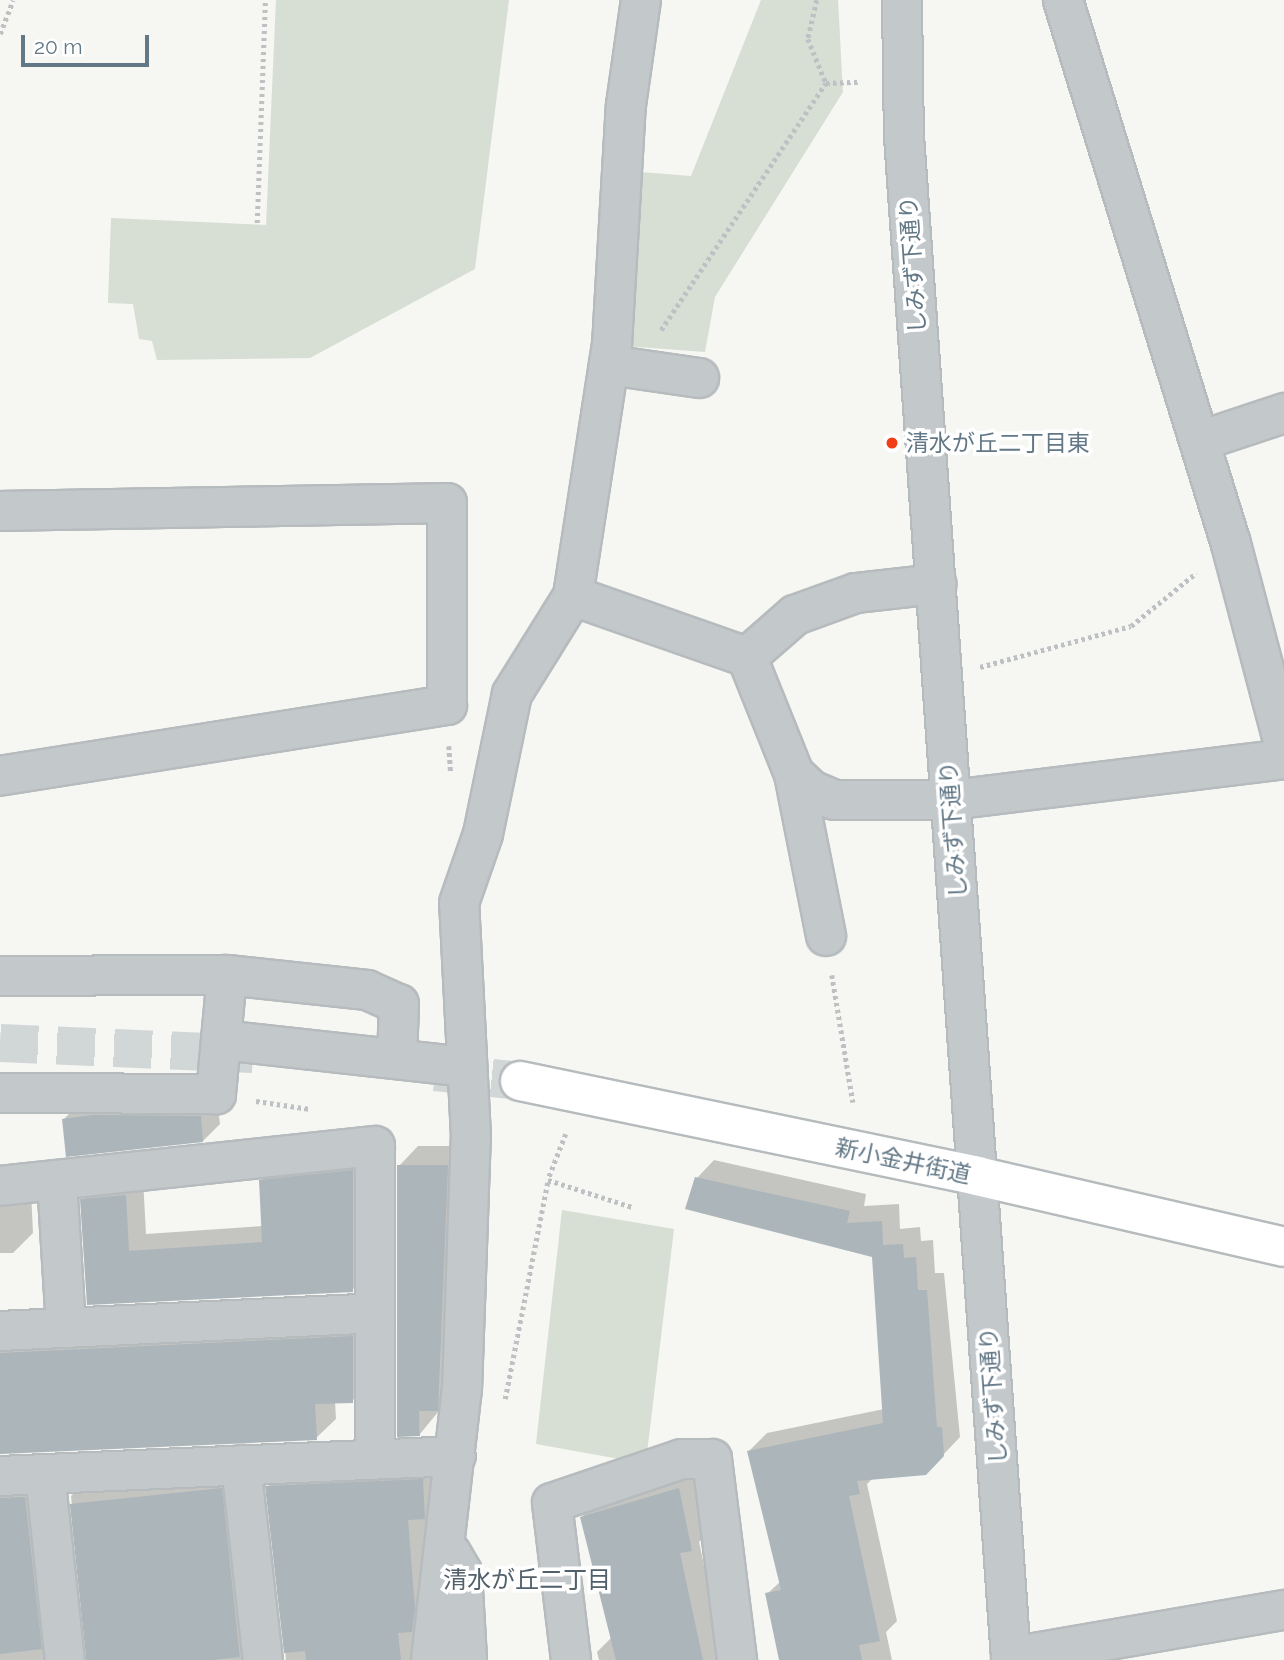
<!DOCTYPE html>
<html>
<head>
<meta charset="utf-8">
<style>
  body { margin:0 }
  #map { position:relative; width:1284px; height:1660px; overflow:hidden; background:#f6f6f2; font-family:Raleway,"Noto Sans JP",sans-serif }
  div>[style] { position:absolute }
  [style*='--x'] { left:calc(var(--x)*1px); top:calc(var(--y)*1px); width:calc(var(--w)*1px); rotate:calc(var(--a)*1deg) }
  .green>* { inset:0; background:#d7ded3 }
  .shadow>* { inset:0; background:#0003 }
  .building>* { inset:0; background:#abb5ba; transform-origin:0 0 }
  .major-tunnel>* { height:38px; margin-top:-19px; transform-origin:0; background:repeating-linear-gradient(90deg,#d1d6d7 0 38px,transparent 0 57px) }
  .path>* { height:4.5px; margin-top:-2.25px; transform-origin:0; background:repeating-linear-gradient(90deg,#bec1c3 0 3.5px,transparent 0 7px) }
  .roads { filter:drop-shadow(2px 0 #b6bbbe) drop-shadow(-2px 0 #b6bbbe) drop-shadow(0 2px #b6bbbe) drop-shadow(0 -2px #b6bbbe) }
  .minor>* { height:38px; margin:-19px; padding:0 19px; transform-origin:19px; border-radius:19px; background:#c3c8cb }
  .major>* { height:38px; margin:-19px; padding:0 19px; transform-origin:19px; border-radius:19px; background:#fff }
  .dots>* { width:19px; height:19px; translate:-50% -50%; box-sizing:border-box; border:4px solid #fff; border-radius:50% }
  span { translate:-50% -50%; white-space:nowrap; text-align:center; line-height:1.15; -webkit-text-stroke:7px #fff; paint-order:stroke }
  .street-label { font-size:23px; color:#627886 }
  .poi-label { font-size:23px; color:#627886 }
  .left { translate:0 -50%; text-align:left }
  .neighbourhood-label { font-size:24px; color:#51606a }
  .scale { position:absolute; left:21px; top:35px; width:128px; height:32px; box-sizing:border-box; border:4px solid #627886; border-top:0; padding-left:9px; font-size:21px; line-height:24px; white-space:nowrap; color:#627886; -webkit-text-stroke:5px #fff; paint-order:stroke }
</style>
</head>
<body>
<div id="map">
  <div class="green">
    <div style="clip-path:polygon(276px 0,509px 0,475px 269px,310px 358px,157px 360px,152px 341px,139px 339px,133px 304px,108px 303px,111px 218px,266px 225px)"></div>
    <div style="clip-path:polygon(761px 0,838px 0,843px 92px,715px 297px,705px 352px,612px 345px,640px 172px,691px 176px)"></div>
    <div style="clip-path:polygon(562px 1210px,674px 1229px,647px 1453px,625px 1460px,536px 1444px)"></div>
  </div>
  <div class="shadow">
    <div style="clip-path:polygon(217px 1100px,220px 1124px,203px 1141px,64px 1119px,81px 1102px)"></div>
    <div style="clip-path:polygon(418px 1146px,467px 1146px,457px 1389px,420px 1434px,399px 1166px)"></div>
    <div style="clip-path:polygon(370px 1153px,370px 1273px,352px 1290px,88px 1303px,82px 1200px,100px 1182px,143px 1178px,146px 1234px,263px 1226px,260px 1181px,278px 1163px)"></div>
    <div style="clip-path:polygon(714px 1160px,866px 1194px,864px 1206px,899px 1204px,900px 1229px,920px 1227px,921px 1241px,933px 1240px,935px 1273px,944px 1273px,960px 1437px,943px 1455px,873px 1478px,867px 1484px,897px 1621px,886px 1632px,892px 1660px,783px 1660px,767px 1594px,781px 1581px,749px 1451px,767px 1433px,884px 1409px,873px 1255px,697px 1178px)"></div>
    <div style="clip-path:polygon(31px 1191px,33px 1233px,13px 1253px,0 1253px,0 1192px)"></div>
    <div style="clip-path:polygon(372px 1317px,372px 1381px,352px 1401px,335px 1401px,336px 1419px,316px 1438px,0 1452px,0 1331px)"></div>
    <div style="clip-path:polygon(442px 1460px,420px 1660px,286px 1660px,267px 1487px,287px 1467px)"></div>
    <div style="clip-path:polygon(0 1461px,45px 1478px,81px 1660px,0 1660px)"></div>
    <div style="clip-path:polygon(241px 1469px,279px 1660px,88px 1660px,71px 1496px,91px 1476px)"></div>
    <div style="clip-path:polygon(697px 1471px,710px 1531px,699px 1542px,724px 1660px,599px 1660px,597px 1652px,612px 1637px,582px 1517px,600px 1499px)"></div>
  </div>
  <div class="building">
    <div style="clip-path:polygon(93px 1115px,201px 1116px,203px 1142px,66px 1157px,62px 1119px)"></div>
    <div style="clip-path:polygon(397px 1165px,448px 1165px,438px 1411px,419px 1411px,420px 1436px,397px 1437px)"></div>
    <div style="clip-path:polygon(353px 1170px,353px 1292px,87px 1305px,80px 1199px,126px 1195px,129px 1251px,262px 1242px,259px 1180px)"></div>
    <div style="clip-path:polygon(695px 1177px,850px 1211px,847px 1223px,882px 1221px,883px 1245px,903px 1244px,904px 1258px,916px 1257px,918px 1290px,927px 1290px,937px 1427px,942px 1427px,944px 1456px,926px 1475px,857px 1481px,860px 1494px,849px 1496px,880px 1641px,859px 1645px,862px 1660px,779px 1660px,765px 1593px,781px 1590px,747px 1451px,883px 1423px,872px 1257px,685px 1209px)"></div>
    <div style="clip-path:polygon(353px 1336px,353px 1403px,315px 1404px,317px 1440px,0 1454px,0 1353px)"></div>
    <div style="clip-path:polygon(423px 1479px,425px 1519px,408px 1520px,415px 1608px,412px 1632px,398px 1633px,401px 1660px,306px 1660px,305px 1651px,284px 1653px,265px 1486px)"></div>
    <div style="left:222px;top:1488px;width:170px;height:153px;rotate:84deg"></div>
    <div style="clip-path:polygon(679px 1488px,692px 1551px,680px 1553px,703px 1660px,616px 1660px,580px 1517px)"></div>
    <div style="clip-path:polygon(25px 1497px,42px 1649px,0 1654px,0 1498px)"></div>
  </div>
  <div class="major-tunnel">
    <div style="--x:0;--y:1043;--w:253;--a:2.5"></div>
    <div style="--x:435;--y:1072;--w:85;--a:6"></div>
  </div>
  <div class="path">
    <div style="--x:817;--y:0;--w:40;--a:103"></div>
    <div style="--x:808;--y:39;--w:48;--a:67.8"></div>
    <div style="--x:0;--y:34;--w:36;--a:-69"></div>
    <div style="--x:257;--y:223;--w:223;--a:-87.9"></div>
    <div style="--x:661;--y:330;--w:297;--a:-56.3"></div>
    <div style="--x:826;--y:83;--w:33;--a:-2"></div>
    <div style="--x:980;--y:667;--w:156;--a:-15.2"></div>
    <div style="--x:1131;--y:626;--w:84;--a:-39.2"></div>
    <div style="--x:449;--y:746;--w:26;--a:86"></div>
    <div style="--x:832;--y:975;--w:129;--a:80.6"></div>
    <div style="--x:256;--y:1101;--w:55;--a:8.4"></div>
    <div style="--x:566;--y:1134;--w:49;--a:111.4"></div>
    <div style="--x:548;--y:1180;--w:88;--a:17.8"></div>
    <div style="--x:505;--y:1399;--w:223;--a:-78.9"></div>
  </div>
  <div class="roads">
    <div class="minor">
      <div style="--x:902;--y:0;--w:136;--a:89.2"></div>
      <div style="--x:904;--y:136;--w:1528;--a:85.98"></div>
      <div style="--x:1063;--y:0;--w:569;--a:72.84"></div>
      <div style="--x:1231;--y:544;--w:207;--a:75.2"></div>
      <div style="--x:609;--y:365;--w:91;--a:8.2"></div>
      <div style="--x:1200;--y:441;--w:89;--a:-18.4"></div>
      <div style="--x:0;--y:511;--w:447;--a:-1"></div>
      <div style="--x:447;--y:503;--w:202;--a:90"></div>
      <div style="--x:447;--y:705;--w:453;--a:171"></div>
      <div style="--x:573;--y:596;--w:184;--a:19.3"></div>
      <div style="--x:747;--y:657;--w:126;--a:68.1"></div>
      <div style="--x:794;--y:774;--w:23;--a:43"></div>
      <div style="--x:811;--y:790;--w:25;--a:23"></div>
      <div style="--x:834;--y:800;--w:117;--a:0"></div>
      <div style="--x:951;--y:800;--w:336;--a:-7"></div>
      <div style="--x:747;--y:657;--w:64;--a:-41.2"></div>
      <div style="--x:795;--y:615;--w:65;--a:-19.8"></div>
      <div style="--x:856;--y:593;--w:81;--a:-6.4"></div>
      <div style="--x:794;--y:774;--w:165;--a:78.8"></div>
      <div style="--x:227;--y:975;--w:141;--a:6.1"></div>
      <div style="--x:367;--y:990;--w:35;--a:24"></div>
      <div style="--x:399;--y:1004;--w:54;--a:92.1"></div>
      <div style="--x:0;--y:976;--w:227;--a:-0.3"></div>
      <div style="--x:227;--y:975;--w:120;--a:95.3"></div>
      <div style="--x:216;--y:1094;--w:216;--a:-179.7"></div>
      <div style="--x:221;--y:1040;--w:247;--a:6.3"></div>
      <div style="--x:57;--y:1180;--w:148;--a:86.5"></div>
      <div style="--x:0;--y:1186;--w:377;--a:-6.1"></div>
      <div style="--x:375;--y:1146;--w:311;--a:90"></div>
      <div style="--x:0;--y:1331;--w:375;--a:-2.7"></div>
      <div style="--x:241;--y:1465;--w:196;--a:83.6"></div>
      <div style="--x:45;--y:1474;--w:187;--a:83.9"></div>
      <div style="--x:0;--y:1476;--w:456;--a:-2.5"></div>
      <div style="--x:451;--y:1553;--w:22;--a:60"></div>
      <div style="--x:462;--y:1572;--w:88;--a:86.7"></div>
      <div style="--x:1011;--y:1657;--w:277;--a:-9.8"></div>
      <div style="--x:431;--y:1660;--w:272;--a:-83.5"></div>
      <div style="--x:462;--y:1390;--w:253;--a:-88"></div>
      <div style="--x:471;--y:1137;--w:234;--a:-92.9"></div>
      <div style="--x:459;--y:903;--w:73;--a:-70.8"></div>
      <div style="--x:483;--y:834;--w:143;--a:-78.3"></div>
      <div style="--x:512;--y:694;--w:115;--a:-58.1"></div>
      <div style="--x:573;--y:596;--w:254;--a:-81.2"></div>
      <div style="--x:612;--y:345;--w:240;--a:-86.7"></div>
      <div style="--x:626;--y:105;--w:106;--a:-81.9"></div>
      <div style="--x:571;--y:1660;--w:158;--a:-96.9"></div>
      <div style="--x:552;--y:1503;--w:137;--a:-18.7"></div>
      <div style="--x:682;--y:1459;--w:30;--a:0"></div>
      <div style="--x:712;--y:1459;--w:203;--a:82.9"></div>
    </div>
    <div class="major">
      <div style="--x:520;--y:1081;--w:467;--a:11.7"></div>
      <div style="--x:977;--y:1176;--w:315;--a:13"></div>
    </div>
  </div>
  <div class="dots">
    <div style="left:892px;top:443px;background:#f23e16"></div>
  </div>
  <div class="street-label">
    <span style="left:913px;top:265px;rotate:-94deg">しみず下通り</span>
    <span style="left:953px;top:830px;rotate:-94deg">しみず下通り</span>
    <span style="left:903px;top:1161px;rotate:12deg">新小金井街道</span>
    <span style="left:993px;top:1396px;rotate:-94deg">しみず下通り</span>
  </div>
  <div class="poi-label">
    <span class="left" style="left:906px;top:443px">清水が丘二丁目東</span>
  </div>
  <div class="neighbourhood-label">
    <span style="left:527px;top:1580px">清水が丘二丁目</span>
  </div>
  <div class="scale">20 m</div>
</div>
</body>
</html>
